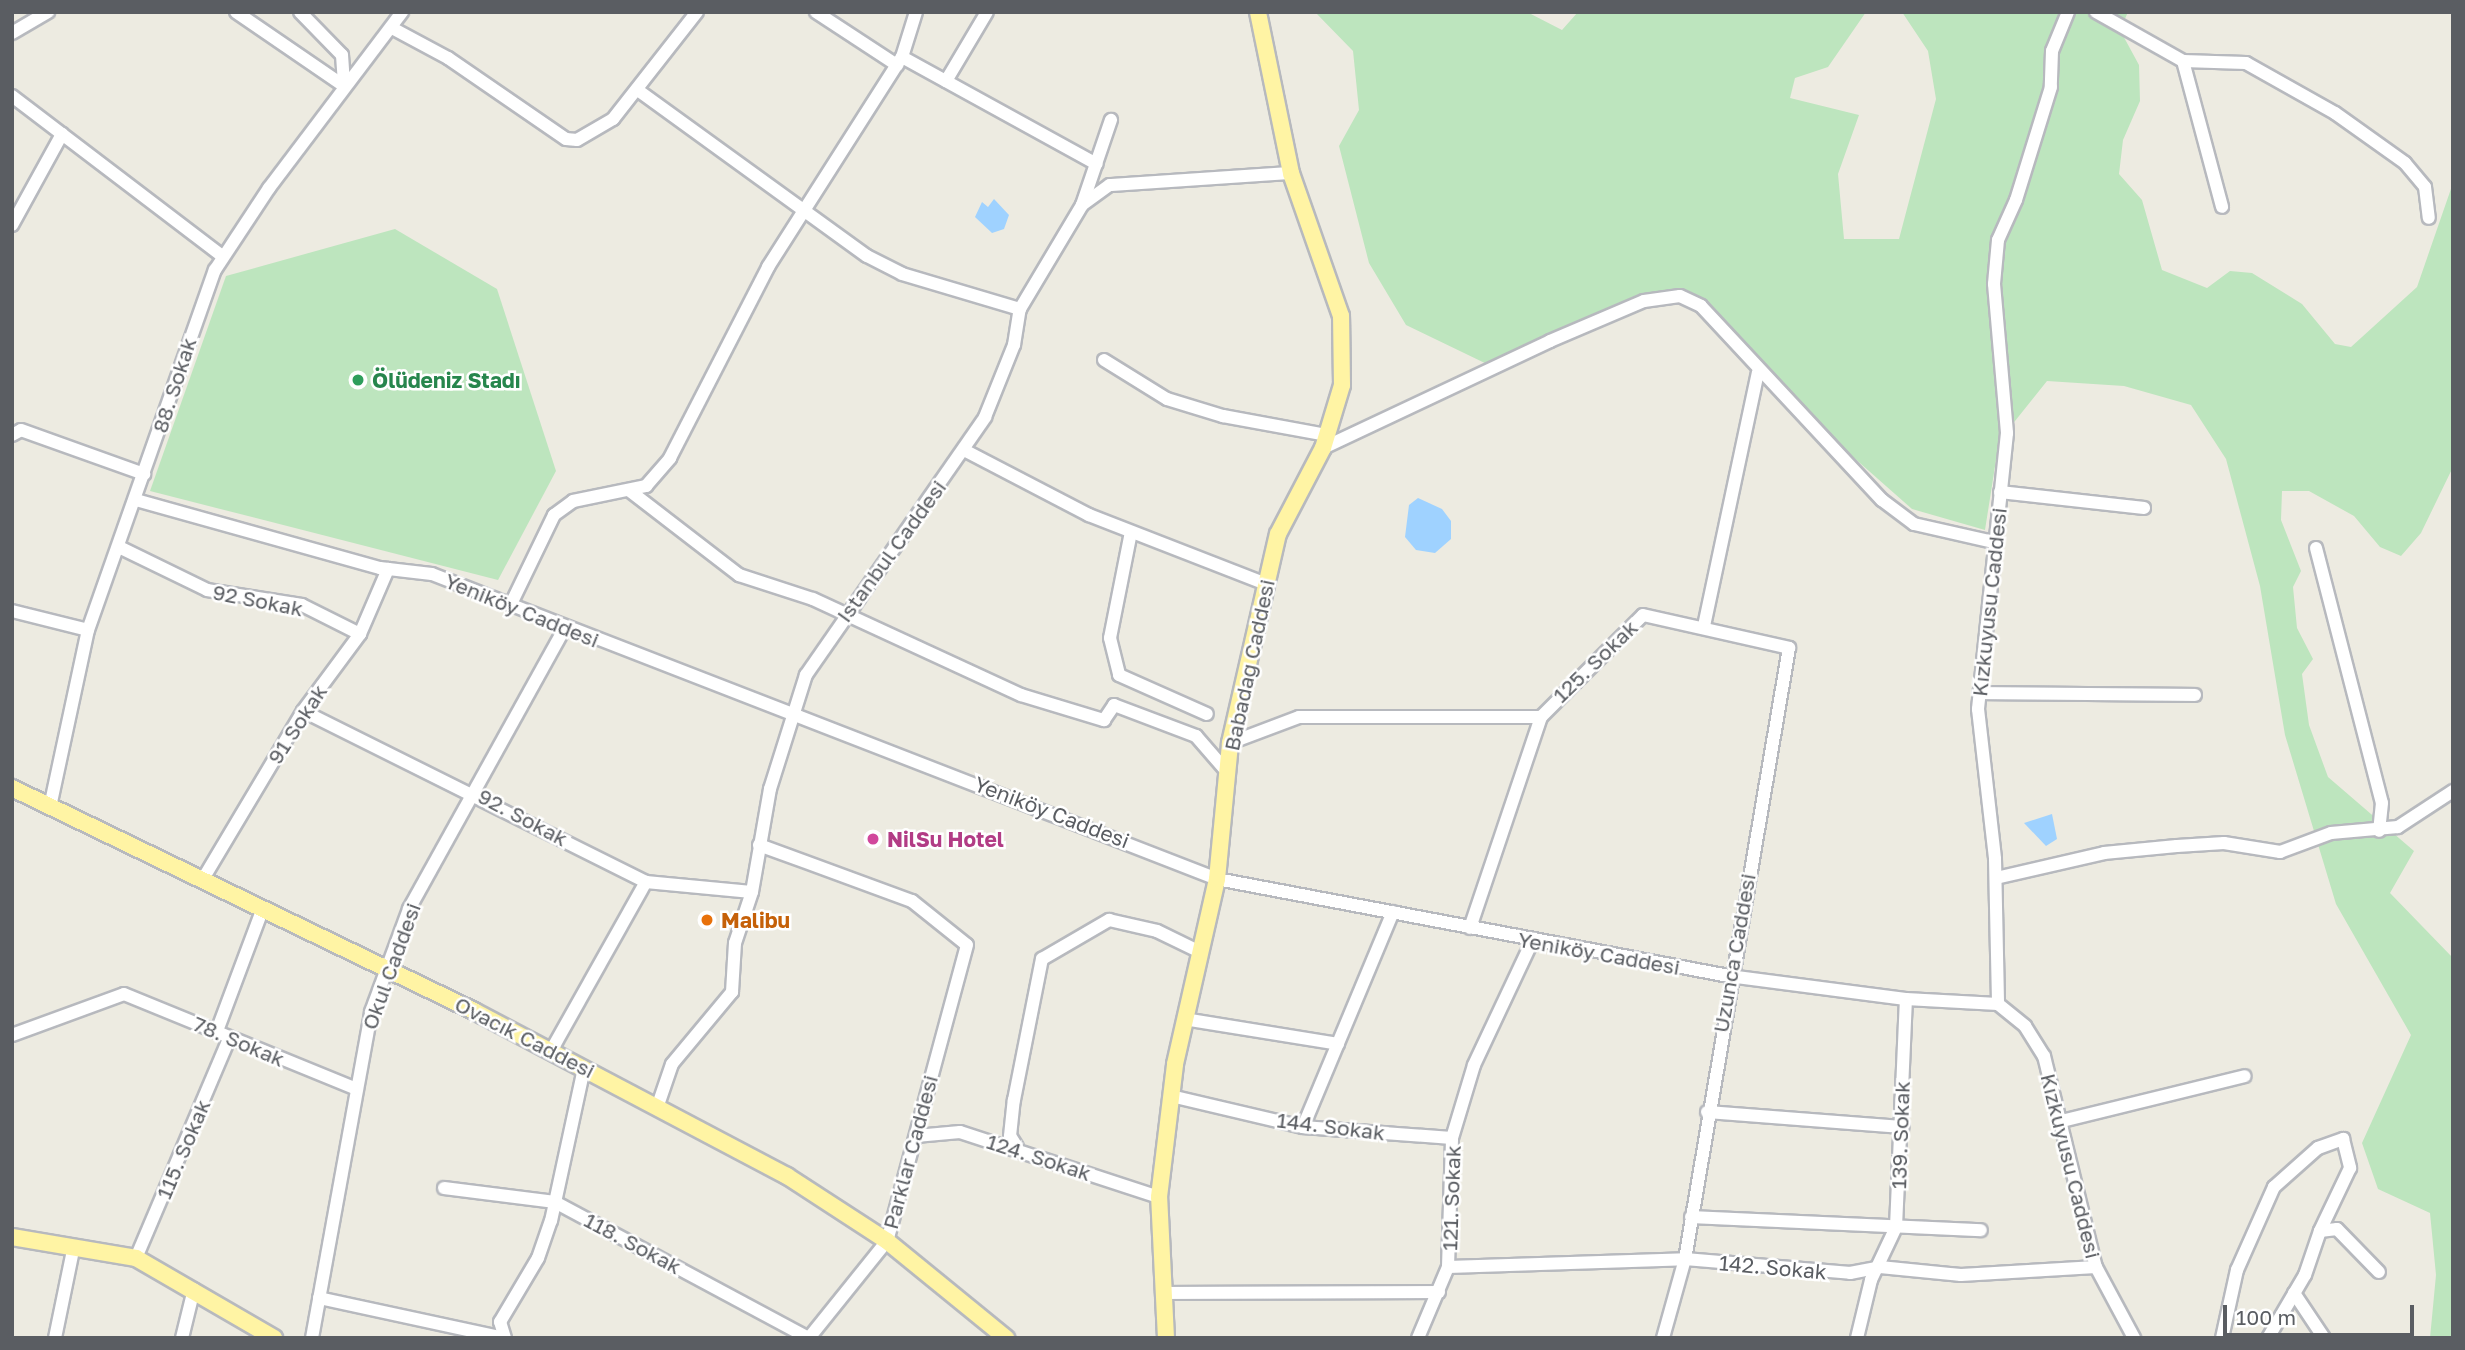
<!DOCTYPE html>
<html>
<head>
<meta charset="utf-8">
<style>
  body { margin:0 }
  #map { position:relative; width:2465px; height:1350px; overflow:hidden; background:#edebe1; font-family:"Golos Text",sans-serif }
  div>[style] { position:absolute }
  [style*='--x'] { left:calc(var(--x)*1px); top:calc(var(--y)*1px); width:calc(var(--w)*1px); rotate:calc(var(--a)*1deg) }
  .green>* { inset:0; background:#bde5be }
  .water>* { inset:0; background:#9fd2ff }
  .roads { filter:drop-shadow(2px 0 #b7b9be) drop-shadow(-2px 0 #b7b9be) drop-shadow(0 2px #b7b9be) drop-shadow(0 -2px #b7b9be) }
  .minor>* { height:12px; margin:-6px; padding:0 6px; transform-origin:6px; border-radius:6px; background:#fff }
  .major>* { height:16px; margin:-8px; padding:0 8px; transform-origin:8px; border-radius:8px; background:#fff4a4 }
  .dots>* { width:19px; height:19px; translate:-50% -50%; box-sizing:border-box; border:4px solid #fff; border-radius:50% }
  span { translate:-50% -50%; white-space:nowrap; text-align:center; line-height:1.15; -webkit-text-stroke:5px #fff; paint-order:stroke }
  .leisure-label { font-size:21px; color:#27864d; font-weight:700 }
  .left { translate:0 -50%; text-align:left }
  .street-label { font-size:21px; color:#5a5d62 }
  .hotel-label { font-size:21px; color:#b23c85; font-weight:700 }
  .food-label { font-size:21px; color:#c56008; font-weight:700 }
  .frame { position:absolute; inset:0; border:14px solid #5a5d62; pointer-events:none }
  .scale { position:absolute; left:2223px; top:1305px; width:191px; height:32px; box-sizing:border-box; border:4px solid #5a5d62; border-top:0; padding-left:9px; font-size:21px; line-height:24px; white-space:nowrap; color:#5a5d62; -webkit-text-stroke:5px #fff; paint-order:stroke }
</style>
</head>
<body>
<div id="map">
  <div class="green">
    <div style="clip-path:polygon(1315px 12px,1527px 12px,1562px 30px,1578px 12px,1866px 12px,1828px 67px,1795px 78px,1790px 98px,1859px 115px,1838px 174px,1844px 239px,1899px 239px,1936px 99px,1928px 51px,1902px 12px,2128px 12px,2120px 30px,2139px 65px,2140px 101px,2123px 140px,2119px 174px,2142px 200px,2162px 270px,2207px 288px,2230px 271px,2252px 273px,2302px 304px,2335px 344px,2351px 347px,2417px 287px,2453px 183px,2453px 467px,2421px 533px,2401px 556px,2380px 547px,2354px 516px,2309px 491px,2282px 491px,2281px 520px,2301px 571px,2293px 587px,2297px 628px,2313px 659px,2302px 674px,2309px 725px,2328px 777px,2414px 851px,2390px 893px,2453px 958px,2453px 1338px,2430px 1338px,2436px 1275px,2430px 1213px,2378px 1189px,2362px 1143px,2411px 1035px,2336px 904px,2285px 735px,2260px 586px,2226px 459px,2191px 405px,2124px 386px,2047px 381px,1999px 441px,1985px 530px,1912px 509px,1758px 373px,1701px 306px,1661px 298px,1491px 366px,1406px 325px,1369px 263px,1339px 146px,1359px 110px,1353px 51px)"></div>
    <div style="clip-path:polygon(395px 229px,497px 289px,556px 471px,498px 580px,150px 491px,226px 276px)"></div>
  </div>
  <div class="water">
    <div style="clip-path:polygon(994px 199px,1009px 215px,1004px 229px,992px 233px,975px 217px,982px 202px,988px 207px)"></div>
    <div style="clip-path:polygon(1418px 498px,1442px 509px,1451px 521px,1451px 539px,1435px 553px,1416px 550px,1405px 537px,1409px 505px)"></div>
    <div style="clip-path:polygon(2052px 814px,2057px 839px,2046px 846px,2024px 823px)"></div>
  </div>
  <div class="roads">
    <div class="minor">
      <div style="--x:236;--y:12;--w:131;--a:34.4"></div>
      <div style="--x:300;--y:12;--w:60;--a:45.7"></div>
      <div style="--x:342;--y:55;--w:31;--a:86"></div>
      <div style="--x:816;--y:12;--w:97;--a:33.2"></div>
      <div style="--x:2068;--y:12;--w:42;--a:112.3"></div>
      <div style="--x:2052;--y:51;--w:36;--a:92"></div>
      <div style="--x:2051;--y:87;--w:118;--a:107.2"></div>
      <div style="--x:2016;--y:200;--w:44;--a:114.2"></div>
      <div style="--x:1998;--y:240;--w:44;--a:95.2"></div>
      <div style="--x:1994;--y:284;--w:150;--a:85"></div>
      <div style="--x:2007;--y:433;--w:278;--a:96"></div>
      <div style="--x:1978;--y:709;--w:151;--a:83.5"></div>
      <div style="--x:1995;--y:859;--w:145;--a:88.8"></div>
      <div style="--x:1998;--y:1004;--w:35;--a:39"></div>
      <div style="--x:2025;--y:1026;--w:36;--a:58"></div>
      <div style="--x:2044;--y:1056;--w:217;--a:76.2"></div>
      <div style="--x:2096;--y:1267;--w:81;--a:61.8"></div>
      <div style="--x:2096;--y:12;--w:100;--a:29.4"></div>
      <div style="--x:2183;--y:61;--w:151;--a:75"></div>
      <div style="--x:392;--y:28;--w:64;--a:28.2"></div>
      <div style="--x:448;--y:58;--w:143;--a:34.5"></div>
      <div style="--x:566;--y:139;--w:11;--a:5"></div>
      <div style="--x:577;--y:140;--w:42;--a:-30.3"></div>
      <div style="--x:613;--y:119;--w:136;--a:-51.9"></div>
      <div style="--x:12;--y:33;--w:42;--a:-30.3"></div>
      <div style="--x:902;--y:57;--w:222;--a:28.8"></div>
      <div style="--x:2183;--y:61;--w:63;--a:1.8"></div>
      <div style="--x:2246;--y:63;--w:102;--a:29.3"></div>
      <div style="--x:2335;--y:113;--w:86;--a:35.5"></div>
      <div style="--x:2405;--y:163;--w:31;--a:50"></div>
      <div style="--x:2425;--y:187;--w:31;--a:83"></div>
      <div style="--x:946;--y:81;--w:80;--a:-59.3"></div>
      <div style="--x:639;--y:91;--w:281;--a:35.9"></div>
      <div style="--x:867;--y:256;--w:39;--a:27"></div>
      <div style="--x:902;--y:274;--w:123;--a:16.5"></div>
      <div style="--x:12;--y:96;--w:265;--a:37.3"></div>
      <div style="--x:1082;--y:205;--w:90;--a:-71.2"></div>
      <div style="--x:12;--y:225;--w:104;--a:-61.2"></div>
      <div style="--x:1104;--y:360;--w:74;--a:31.8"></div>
      <div style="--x:1167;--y:399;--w:59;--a:16.9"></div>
      <div style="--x:1223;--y:416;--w:106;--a:10.4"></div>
      <div style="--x:12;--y:435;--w:10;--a:-29"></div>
      <div style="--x:21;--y:430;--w:131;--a:19.7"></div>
      <div style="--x:1323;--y:448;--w:251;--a:-25.2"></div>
      <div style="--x:1550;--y:341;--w:102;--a:-23.1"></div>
      <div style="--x:1644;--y:301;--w:36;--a:-8"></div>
      <div style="--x:1680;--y:296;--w:23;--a:25"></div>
      <div style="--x:1701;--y:306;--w:265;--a:47"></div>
      <div style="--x:1882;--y:500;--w:40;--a:37"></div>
      <div style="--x:1914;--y:524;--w:82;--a:12.7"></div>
      <div style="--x:964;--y:450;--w:141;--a:27.5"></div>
      <div style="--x:1089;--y:515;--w:190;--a:21.3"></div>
      <div style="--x:630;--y:491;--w:138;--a:37.6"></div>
      <div style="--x:739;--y:575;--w:78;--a:18"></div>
      <div style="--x:813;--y:599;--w:229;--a:24.8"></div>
      <div style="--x:1021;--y:695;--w:87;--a:16.8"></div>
      <div style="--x:1104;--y:720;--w:18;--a:-56"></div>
      <div style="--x:1114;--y:705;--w:88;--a:20.7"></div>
      <div style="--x:1196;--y:736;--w:49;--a:49.1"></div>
      <div style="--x:2000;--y:492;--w:145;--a:6.3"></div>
      <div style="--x:136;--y:500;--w:253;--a:15.6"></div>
      <div style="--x:380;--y:568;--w:52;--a:6.6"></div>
      <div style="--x:432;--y:574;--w:842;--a:21.23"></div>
      <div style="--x:1217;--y:879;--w:521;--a:10.73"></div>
      <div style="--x:1729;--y:976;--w:178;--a:7.4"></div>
      <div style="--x:1906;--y:999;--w:92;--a:3.1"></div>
      <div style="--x:1131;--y:532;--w:108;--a:101.2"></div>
      <div style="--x:1110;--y:638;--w:38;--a:76"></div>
      <div style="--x:1119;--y:675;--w:96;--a:23.9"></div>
      <div style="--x:119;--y:547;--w:98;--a:26"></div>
      <div style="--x:207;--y:590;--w:96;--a:9"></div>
      <div style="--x:302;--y:605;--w:65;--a:26.6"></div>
      <div style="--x:2316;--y:548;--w:263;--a:75.5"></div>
      <div style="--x:2382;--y:803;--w:28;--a:96"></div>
      <div style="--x:511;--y:604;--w:99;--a:-64.2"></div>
      <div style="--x:554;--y:515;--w:24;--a:-36"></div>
      <div style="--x:573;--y:501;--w:75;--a:-11.6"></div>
      <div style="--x:646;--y:486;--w:37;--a:-49"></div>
      <div style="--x:670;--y:458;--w:215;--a:-62.8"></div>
      <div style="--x:768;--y:267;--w:249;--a:-57.5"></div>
      <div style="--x:902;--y:57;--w:47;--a:-72.7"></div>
      <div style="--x:12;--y:611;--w:78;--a:14"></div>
      <div style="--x:1704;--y:626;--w:259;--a:-78"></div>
      <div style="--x:1979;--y:693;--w:216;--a:0.5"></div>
      <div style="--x:303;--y:711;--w:383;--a:26.5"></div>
      <div style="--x:646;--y:882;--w:106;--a:5.4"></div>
      <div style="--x:1230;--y:743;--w:74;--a:-20.6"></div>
      <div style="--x:1299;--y:717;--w:242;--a:0"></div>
      <div style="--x:50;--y:807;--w:181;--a:-77.9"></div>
      <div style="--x:88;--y:630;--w:382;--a:-70.6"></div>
      <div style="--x:215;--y:270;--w:98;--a:-56.6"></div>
      <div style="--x:269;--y:188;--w:221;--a:-52.9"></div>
      <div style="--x:759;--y:845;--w:163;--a:20.1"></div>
      <div style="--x:912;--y:901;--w:70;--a:38.7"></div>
      <div style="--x:967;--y:945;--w:307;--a:105.1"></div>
      <div style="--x:887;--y:1241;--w:124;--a:128.8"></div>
      <div style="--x:1996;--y:878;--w:111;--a:-13"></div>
      <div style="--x:2104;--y:853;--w:73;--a:-5.5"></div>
      <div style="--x:2177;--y:846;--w:47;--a:-3.7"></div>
      <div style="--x:2224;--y:843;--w:57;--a:9.1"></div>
      <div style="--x:2280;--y:852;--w:54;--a:-20.4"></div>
      <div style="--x:2331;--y:833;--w:67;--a:-5.1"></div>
      <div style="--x:2398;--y:827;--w:66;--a:-33.2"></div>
      <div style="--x:203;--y:879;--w:196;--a:-59.2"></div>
      <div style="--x:303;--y:711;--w:96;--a:-53.5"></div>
      <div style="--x:360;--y:634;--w:71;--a:-66.7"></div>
      <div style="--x:1470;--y:928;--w:223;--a:-71.4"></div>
      <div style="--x:1541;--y:717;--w:144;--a:-45"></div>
      <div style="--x:1643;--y:615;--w:150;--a:12.7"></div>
      <div style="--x:1789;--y:648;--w:620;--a:99.66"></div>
      <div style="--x:1685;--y:1259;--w:82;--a:105.6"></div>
      <div style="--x:1184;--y:1019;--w:156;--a:9.2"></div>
      <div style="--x:217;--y:1031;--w:131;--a:-69.5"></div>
      <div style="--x:12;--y:1035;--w:119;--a:-20.1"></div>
      <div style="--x:124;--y:994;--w:248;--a:22.2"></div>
      <div style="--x:551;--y:1051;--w:194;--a:-60.7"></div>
      <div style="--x:1171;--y:1096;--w:136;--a:13.2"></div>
      <div style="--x:1303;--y:1127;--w:149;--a:4.2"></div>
      <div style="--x:658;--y:1105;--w:43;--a:-71.1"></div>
      <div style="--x:672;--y:1064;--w:94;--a:-50.2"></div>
      <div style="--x:732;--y:992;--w:49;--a:-86.5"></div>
      <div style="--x:735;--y:943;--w:54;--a:-71.6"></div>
      <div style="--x:752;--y:892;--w:105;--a:-80.1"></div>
      <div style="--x:770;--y:789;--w:120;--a:-72.5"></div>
      <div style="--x:806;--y:675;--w:314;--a:-55.2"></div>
      <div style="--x:985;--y:417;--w:78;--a:-68.1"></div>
      <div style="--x:1014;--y:345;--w:36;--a:-81"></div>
      <div style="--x:1020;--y:309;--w:121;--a:-59.2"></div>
      <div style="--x:1082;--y:205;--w:34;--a:-36"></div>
      <div style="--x:1110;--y:185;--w:181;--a:-3.8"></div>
      <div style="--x:1707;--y:1112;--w:196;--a:4.4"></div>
      <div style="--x:2062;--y:1121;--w:188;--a:-13.8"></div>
      <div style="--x:1303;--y:1127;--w:233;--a:-67.3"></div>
      <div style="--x:916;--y:1136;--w:44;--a:-5.2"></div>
      <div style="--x:960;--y:1132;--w:209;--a:18.1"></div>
      <div style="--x:1017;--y:1147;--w:13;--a:-122"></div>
      <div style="--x:1010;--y:1136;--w:36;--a:-84"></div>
      <div style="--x:1014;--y:1100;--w:144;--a:-78.8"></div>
      <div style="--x:1042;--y:959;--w:78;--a:-30.2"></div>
      <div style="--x:1109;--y:920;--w:49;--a:12.9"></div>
      <div style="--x:1157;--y:931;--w:46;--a:26"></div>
      <div style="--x:444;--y:1188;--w:112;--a:7.2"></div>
      <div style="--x:555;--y:1202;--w:288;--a:28.2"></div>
      <div style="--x:1691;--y:1217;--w:290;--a:2.6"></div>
      <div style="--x:136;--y:1258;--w:238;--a:-67"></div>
      <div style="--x:1448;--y:1267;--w:237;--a:-1.9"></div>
      <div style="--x:1685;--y:1259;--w:166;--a:4.8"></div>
      <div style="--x:1850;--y:1273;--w:31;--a:-11"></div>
      <div style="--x:1880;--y:1267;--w:81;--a:5.6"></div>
      <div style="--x:1961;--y:1275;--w:135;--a:-3.4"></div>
      <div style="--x:1163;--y:1293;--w:276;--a:-0.2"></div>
      <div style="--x:2294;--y:1293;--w:54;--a:56.3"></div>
      <div style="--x:319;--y:1298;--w:189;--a:12.2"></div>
      <div style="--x:55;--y:1338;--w:90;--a:-78.4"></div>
      <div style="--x:182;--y:1338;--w:50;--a:-76.2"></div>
      <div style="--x:312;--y:1338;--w:331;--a:-79.7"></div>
      <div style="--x:371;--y:1012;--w:110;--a:-69.7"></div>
      <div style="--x:409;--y:909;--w:322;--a:-61"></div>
      <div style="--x:505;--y:1338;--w:17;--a:-107"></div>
      <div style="--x:500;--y:1322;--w:74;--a:-59.3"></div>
      <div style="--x:538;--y:1258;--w:39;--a:-71"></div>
      <div style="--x:551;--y:1221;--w:157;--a:-77.8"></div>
      <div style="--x:1418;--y:1338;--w:77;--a:-67.1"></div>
      <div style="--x:1448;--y:1267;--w:129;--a:-88.2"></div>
      <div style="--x:1452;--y:1138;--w:76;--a:-73.2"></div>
      <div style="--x:1474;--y:1065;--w:136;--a:-64.8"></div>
      <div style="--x:1857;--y:1338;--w:60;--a:-76.4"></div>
      <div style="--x:1871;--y:1280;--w:59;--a:-64.7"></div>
      <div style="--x:1896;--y:1227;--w:228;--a:-87.5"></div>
      <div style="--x:2222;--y:1338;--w:70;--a:-77.6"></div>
      <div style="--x:2237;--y:1270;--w:91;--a:-66"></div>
      <div style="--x:2274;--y:1187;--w:59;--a:-41.6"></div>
      <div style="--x:2318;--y:1148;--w:27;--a:-20"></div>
      <div style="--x:2343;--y:1139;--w:30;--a:76"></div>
      <div style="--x:2350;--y:1168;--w:70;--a:115.5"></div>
      <div style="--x:2268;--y:1338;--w:73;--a:-59.6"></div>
      <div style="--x:2305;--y:1275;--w:46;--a:-71.2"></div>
      <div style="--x:2320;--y:1231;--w:17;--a:-7"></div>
      <div style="--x:2337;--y:1229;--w:60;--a:45.7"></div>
    </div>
    <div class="major">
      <div style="--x:12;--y:788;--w:513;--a:25.77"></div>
      <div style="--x:474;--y:1011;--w:354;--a:27.8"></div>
      <div style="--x:787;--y:1176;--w:119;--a:33"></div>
      <div style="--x:887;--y:1241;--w:154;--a:39.2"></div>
      <div style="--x:12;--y:1237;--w:126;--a:9.6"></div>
      <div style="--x:136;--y:1258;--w:160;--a:30.1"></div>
      <div style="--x:1166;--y:1338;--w:141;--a:-92.8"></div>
      <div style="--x:1159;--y:1197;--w:134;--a:-83.1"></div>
      <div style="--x:1175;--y:1064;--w:190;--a:-77.2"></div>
      <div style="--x:1217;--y:879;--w:137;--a:-84.5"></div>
      <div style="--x:1230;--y:743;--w:214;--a:-77.1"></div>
      <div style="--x:1278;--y:534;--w:97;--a:-62.4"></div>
      <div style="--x:1323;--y:448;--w:66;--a:-73.2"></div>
      <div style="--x:1342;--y:385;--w:69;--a:-90.8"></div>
      <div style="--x:1341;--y:316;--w:151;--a:-109.3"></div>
      <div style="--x:1291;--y:173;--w:164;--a:-101.6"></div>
    </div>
  </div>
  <div class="dots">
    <div style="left:358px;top:380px;background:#2e9e5b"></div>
    <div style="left:873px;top:839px;background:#d1479c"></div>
    <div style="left:707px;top:920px;background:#e8710a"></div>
  </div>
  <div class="leisure-label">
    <span class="left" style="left:372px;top:380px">Ölüdeniz Stadı</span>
  </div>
  <div class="street-label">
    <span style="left:174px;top:385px;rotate:-72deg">88. Sokak</span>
    <span style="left:891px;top:551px;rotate:-54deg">Istanbul Caddesi</span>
    <span style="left:258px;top:600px;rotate:11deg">92 Sokak</span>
    <span style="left:1989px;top:602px;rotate:-84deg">Kızkuyusu Caddesi</span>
    <span style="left:522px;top:610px;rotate:22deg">Yeniköy Caddesi</span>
    <span style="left:1595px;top:661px;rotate:-44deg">125. Sokak</span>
    <span style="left:1249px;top:665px;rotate:-78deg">Babadağ Caddesi</span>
    <span style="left:297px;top:724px;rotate:-57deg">91 Sokak</span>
    <span style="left:1052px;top:812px;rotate:21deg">Yeniköy Caddesi</span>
    <span style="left:523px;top:817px;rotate:28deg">92. Sokak</span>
    <span style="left:1599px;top:953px;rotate:10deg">Yeniköy Caddesi</span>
    <span style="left:1734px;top:953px;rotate:-80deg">Uzunca Caddesi</span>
    <span style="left:391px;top:966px;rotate:-70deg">Okul Caddesi</span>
    <span style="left:525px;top:1037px;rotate:27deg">Ovacık Caddesi</span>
    <span style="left:239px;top:1041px;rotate:23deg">78. Sokak</span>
    <span style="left:1331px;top:1126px;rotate:7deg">144. Sokak</span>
    <span style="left:1900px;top:1135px;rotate:-88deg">139. Sokak</span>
    <span style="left:183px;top:1149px;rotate:-67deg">115. Sokak</span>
    <span style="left:910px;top:1152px;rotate:-75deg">Parklar Caddesi</span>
    <span style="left:1039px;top:1157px;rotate:18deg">124. Sokak</span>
    <span style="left:2071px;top:1166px;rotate:76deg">Kızkuyusu Caddesi</span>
    <span style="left:1451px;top:1198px;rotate:-88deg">121. Sokak</span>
    <span style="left:633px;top:1243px;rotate:28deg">118. Sokak</span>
    <span style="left:1773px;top:1267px;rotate:5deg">142. Sokak</span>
  </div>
  <div class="hotel-label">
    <span class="left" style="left:887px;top:839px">NilSu Hotel</span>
  </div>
  <div class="food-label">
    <span class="left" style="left:721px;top:920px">Malibu</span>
  </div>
  <div class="frame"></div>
  <div class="scale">100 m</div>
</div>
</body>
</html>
